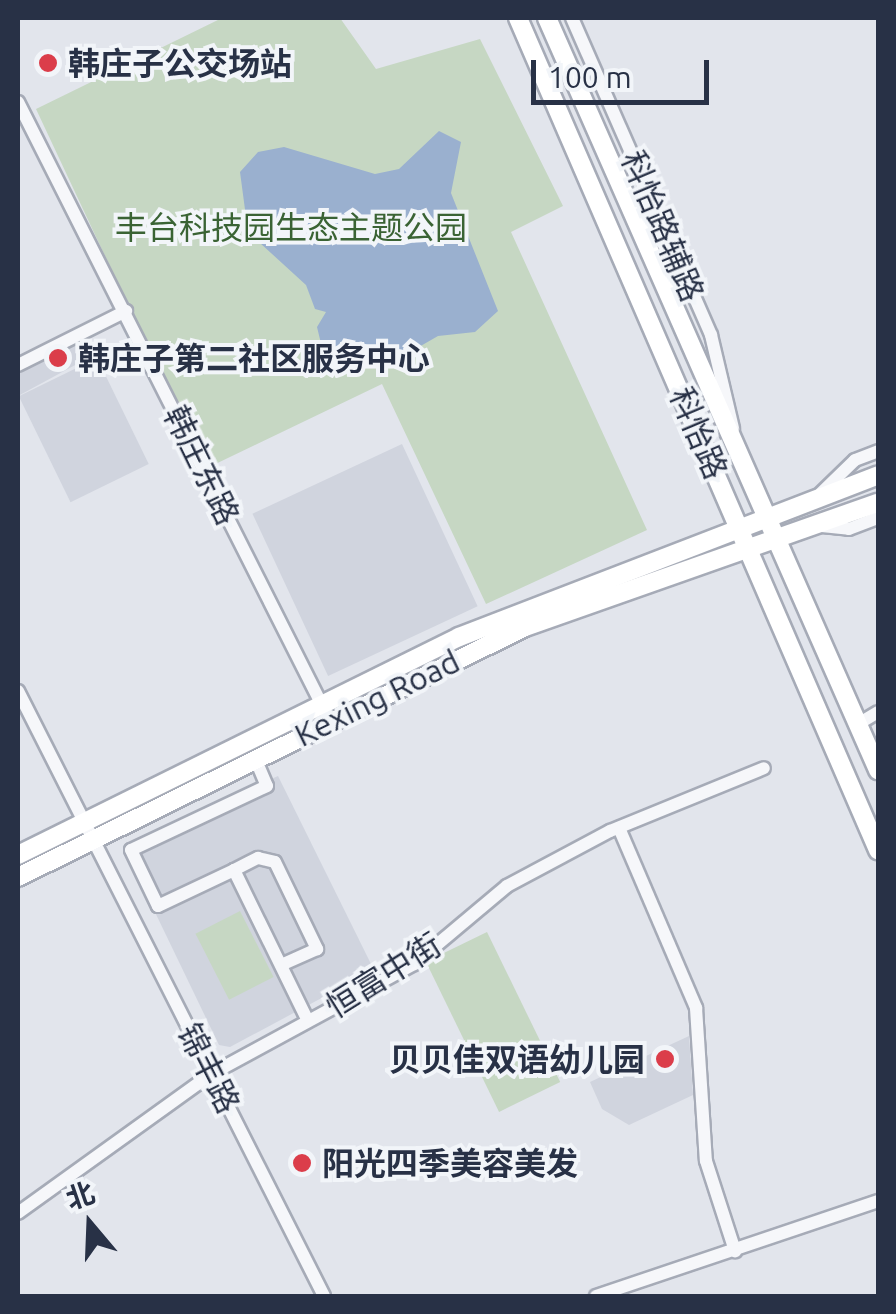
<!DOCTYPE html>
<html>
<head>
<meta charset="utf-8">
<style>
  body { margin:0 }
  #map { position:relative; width:896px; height:1314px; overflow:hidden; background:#e2e5ec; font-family:Ubuntu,"Noto Sans SC",sans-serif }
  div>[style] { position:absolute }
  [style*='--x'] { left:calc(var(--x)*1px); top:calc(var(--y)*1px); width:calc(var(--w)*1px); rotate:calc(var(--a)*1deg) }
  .built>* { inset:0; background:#d0d4de; transform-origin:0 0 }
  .green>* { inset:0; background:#c6d7c3; transform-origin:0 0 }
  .water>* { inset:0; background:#9ab0cf }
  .roads { filter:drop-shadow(2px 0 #a6abb7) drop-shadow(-2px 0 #a6abb7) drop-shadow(0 2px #a6abb7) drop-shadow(0 -2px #a6abb7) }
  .minor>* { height:12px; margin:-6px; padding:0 6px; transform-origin:6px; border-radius:6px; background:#f6f7fa }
  .major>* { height:18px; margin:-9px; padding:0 9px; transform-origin:9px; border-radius:9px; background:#fff }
  .dots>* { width:28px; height:28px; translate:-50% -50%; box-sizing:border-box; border:5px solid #f2f5f9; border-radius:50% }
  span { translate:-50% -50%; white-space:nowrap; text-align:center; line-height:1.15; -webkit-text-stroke:8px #f2f5f9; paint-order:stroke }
  .poi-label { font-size:32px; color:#283146; font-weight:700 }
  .left { translate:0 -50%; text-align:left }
  .right { translate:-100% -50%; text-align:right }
  .street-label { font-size:32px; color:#283146 }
  .park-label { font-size:32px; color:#3a6334 }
  .frame { position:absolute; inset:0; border:20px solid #283146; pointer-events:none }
  .north { position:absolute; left:40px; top:1174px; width:100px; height:100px; -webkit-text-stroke:8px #f2f5f9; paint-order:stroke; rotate:341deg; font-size:28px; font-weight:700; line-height:40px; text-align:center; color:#283146 }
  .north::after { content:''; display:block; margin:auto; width:35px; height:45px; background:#283146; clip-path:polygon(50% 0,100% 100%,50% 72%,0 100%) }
  .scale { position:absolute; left:531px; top:60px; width:178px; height:45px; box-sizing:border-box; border:5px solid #283146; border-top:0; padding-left:12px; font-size:30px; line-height:35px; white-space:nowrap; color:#283146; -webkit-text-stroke:8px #f2f5f9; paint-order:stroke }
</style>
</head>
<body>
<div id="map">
  <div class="built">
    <div style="clip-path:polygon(81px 341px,90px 357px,18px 396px,18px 372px)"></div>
    <div style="left:97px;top:358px;width:118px;height:87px;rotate:64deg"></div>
    <div style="left:402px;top:444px;width:179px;height:165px;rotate:65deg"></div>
    <div style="clip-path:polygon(278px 776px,374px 970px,230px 1047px,219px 1045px,126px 852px,129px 843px)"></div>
    <div style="clip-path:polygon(689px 1036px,693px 1095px,629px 1125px,602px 1109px,590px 1082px)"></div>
  </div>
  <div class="green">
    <div style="clip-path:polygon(222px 18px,340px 18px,376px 69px,480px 39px,563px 206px,511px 232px,647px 530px,486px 604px,382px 384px,205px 469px,36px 109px)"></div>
    <div style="left:240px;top:911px;width:74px;height:50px;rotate:63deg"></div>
    <div style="left:487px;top:932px;width:167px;height:68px;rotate:64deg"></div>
  </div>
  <div class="water">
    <div style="clip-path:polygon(439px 131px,461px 142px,451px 193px,498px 311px,475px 332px,438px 336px,405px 355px,335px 364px,324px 356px,317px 327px,326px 312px,315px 309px,306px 285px,248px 232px,240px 172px,258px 152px,284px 147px,375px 174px,399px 169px)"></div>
  </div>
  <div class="roads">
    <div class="minor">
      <div style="--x:572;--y:18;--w:346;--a:66.3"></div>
      <div style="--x:711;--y:335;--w:96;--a:76.7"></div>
      <div style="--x:18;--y:102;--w:693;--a:63.25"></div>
      <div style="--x:18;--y:365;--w:121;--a:-26.6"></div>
      <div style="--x:821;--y:493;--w:47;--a:-44.1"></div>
      <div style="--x:855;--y:460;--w:25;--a:-21"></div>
      <div style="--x:822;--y:526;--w:27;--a:6"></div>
      <div style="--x:849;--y:529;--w:31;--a:-21"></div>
      <div style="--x:18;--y:691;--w:678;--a:63.17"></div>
      <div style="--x:858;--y:724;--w:23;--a:-31"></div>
      <div style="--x:255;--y:758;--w:30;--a:67"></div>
      <div style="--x:267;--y:786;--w:150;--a:154.8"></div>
      <div style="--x:131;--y:850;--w:62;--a:64.3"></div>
      <div style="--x:158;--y:906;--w:84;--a:-25.3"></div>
      <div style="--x:234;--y:870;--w:168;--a:63.9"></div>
      <div style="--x:619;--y:828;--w:196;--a:66.8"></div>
      <div style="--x:696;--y:1008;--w:153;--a:86.3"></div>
      <div style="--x:706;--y:1161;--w:95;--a:72.1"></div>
      <div style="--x:234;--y:870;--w:27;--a:-27"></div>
      <div style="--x:258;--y:858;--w:17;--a:13"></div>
      <div style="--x:275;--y:862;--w:97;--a:64.2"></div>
      <div style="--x:317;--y:949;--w:39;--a:156"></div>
      <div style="--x:18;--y:1213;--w:240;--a:-35.7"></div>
      <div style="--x:213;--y:1073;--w:229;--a:-28.5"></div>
      <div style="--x:414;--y:964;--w:121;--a:-40"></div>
      <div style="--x:507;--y:886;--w:117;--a:-28.1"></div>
      <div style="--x:610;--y:831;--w:166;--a:-22.2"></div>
      <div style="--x:596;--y:1296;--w:298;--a:-18.6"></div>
    </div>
    <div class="major">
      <div style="--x:518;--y:18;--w:907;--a:66.6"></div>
      <div style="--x:547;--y:18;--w:822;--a:66.24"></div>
      <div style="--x:18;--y:855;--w:492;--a:-26.3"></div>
      <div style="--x:459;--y:637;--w:449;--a:-21.1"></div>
      <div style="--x:18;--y:877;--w:565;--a:-26.25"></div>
      <div style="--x:525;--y:627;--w:374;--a:-19.4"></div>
    </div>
  </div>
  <div class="dots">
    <div style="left:48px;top:63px;background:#db3d4a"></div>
    <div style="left:58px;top:358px;background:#db3d4a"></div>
    <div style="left:665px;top:1059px;background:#db3d4a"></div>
    <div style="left:302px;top:1163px;background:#db3d4a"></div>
  </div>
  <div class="poi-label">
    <span class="left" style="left:68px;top:63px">韩庄子公交场站</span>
    <span class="left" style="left:78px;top:358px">韩庄子第二社区服务中心</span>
    <span class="right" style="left:645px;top:1059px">贝贝佳双语幼儿园</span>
    <span class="left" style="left:322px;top:1163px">阳光四季美容美发</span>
  </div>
  <div class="street-label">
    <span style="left:663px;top:226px;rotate:67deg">科怡路辅路</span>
    <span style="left:699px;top:433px;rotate:67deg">科怡路</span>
    <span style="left:202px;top:465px;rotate:64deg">韩庄东路</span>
    <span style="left:377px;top:698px;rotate:-26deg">Kexing Road</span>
    <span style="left:383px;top:975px;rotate:-32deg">恒富中街</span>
    <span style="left:209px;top:1068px;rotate:63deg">锦丰路</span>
  </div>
  <div class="park-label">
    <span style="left:291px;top:227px">丰台科技园生态主题公园</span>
  </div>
  <div class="frame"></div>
  <div class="north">北</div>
  <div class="scale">100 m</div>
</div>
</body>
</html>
